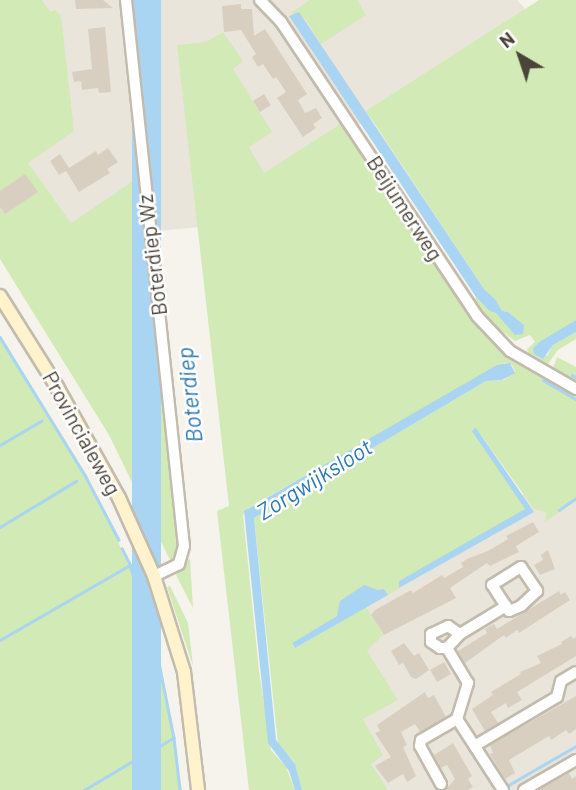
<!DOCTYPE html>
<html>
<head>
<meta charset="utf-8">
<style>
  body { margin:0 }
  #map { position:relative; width:576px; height:790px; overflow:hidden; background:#f6f3ec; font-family:Barlow,sans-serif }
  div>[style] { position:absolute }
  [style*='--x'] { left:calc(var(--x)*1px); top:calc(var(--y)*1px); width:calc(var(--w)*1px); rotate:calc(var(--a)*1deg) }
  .residential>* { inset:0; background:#eae5da }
  .green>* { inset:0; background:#d2eab5 }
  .water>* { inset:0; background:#a9d4f2; transform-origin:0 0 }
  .stream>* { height:2.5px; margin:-1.25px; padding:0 1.25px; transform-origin:1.25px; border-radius:1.25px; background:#a9d4f2 }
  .building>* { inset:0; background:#d8cfc1; transform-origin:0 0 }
  .roads { filter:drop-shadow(2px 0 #c2bbae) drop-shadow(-2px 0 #c2bbae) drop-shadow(0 2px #c2bbae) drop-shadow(0 -2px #c2bbae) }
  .street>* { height:10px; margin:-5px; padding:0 5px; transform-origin:5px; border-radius:5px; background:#fff }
  .secondary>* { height:12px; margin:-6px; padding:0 6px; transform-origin:6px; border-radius:6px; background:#fff3cd }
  span { translate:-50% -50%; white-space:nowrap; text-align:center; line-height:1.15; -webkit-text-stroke:5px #fff; paint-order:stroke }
  .street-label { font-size:21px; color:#4b4439 }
  .water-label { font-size:23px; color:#2e7ab2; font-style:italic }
  .north { position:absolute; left:485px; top:21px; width:70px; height:70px; -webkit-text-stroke:5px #fff; paint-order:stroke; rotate:321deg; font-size:19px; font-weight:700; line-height:28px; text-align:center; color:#4b4439 }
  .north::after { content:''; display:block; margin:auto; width:24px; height:32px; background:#4b4439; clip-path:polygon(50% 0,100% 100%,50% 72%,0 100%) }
</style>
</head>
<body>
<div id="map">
  <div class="residential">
    <div style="clip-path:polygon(32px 0,517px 0,531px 15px,200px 227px,158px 231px,62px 223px,0 173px,74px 127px,41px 14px)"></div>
    <div style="clip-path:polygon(576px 458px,576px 790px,369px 790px,361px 718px,364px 606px)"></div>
  </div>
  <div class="green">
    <div style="clip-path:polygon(0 0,42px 0,50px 12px,55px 10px,61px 15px,74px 131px,28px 163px,71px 223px,135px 180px,179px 546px,176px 558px,170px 560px,109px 435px,0 259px)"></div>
    <div style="clip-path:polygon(310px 0,357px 0,366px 15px,321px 44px,306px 20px,291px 13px)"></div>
    <div style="clip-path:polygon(539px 0,576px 0,576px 320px,533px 348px,547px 356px,553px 345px,576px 332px,576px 339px,558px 350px,545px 368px,529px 357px,527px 349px,535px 342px,530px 335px,515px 341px,494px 325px,474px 301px,476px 297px,498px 314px,524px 325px,508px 312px,502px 311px,496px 300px,484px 289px,366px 111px)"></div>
    <div style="clip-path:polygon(223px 32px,243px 61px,233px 69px,272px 132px,249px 147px,264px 173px,342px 123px,482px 330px,502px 351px,576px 394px,576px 500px,545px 522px,546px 512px,534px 509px,476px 428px,524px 504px,524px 511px,399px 581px,399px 588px,388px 595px,384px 589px,292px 643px,295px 648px,366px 607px,383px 635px,367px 651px,398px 700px,363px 719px,383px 755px,371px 764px,388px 790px,302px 790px,294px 762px,278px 744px,254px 518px,486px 381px,504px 380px,515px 372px,512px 365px,505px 363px,248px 508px,243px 515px,259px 671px,271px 750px,286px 767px,295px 790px,249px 790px,217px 511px,229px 506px,177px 45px,206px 42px)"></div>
    <div style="clip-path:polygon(0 335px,86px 474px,129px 565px,147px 610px,162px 670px,182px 790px,0 790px)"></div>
    <div style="clip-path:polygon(557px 357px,576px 367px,576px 384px,552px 371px)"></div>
    <div style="clip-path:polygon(190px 558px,193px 608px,176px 575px)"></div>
    <div style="clip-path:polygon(170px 586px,188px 623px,193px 666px,167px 587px)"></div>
  </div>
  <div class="water">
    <div style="left:132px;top:0;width:29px;height:795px"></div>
    <div style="clip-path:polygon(299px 12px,484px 289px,496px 300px,502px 311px,508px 312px,524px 325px,523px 334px,515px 335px,496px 313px,490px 311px,476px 297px,289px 16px)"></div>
    <div style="clip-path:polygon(576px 320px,576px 332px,553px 345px,543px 359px,534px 354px,533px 348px,541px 341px)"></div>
    <div style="clip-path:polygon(510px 363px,515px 373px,502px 380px,486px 381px,254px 518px,276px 740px,295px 764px,302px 790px,295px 790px,289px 771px,268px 743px,244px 511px,497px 365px)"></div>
    <div style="clip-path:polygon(476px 428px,534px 512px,399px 588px,399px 581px,525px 509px,472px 431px)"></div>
    <div style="clip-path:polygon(364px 585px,378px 590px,384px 589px,388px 595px,295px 648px,292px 643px,337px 616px,340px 601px)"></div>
  </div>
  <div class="stream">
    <div style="--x:0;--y:337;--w:162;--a:58.4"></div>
    <div style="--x:85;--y:475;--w:73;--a:62.4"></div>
    <div style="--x:572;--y:375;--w:4;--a:27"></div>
    <div style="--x:543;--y:380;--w:38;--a:30"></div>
    <div style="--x:0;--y:445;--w:48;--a:-30.3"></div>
    <div style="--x:559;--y:510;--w:21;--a:-35"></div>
    <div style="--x:0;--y:527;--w:89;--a:-31.2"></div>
    <div style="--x:130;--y:565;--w:77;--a:71.8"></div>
    <div style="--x:154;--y:638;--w:102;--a:78.7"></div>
    <div style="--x:174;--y:738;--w:29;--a:149"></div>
    <div style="--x:0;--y:640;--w:150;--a:-30"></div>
    <div style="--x:130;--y:565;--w:18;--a:-117"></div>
    <div style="--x:174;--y:738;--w:52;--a:83.4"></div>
    <div style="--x:505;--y:787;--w:82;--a:-30"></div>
    <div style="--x:84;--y:790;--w:63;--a:-30.7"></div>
  </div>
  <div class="building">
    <div style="clip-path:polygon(75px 0,103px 0,113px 8px,76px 9px)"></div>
    <div style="clip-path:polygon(241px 4px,241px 9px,252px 9px,254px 36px,265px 29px,307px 94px,298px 100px,305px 113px,316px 108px,322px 118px,313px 124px,316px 128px,303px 137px,277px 98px,286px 92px,276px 77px,273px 79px,263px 64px,258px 67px,252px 57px,256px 54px,241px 30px,224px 32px,222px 6px)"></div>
    <div style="clip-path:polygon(105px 27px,111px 92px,99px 93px,98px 88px,82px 90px,81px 81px,74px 82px,72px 72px,92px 69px,88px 29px)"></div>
    <div style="left:264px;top:94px;width:13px;height:13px;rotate:58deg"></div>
    <div style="clip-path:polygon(108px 148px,118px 162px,107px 169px,110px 173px,79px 192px,66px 171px,59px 175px,50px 161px,60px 154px,69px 168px,96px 151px,98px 155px)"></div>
    <div style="clip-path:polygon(25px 174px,38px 192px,5px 214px,0 207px,0 191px)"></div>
    <div style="clip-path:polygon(533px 522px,539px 532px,516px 546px,519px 552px,490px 566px,487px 563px,450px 588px,456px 598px,384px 635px,371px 615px,375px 610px,411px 590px,413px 593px,442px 575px,444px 578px,463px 567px,461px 563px,467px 559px,488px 551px,508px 539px,506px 536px)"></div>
    <div style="clip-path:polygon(548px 550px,555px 569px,540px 575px,534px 565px,543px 560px,541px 555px)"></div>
    <div style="clip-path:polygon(559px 591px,561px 595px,565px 592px,570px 600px,519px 633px,517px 630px,506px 638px,504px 635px,465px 663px,458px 651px,487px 633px,485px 629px,494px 624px,497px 629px)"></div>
    <div style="clip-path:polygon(571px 636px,573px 639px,576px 637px,576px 656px,517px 692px,522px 700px,508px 708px,506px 703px,491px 712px,498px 723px,485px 731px,472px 709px,493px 695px,491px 692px,521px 674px,520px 672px,541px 663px,537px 656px,562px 644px,561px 642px)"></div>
    <div style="clip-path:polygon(404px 643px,414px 656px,419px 653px,429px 670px,416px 679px,411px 677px,403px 663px,399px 665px,391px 651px)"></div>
    <div style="left:444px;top:662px;width:14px;height:16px;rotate:60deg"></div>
    <div style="clip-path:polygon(425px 692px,428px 698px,434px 695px,446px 717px,420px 732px,415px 724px,401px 732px,407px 745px,403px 747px,416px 776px,407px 782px,403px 774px,388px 783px,375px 766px,391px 757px,375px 733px,380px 731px,377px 725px)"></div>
    <div style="clip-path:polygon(576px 696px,576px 729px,569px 734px,566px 730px,551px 740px,549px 736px,509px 760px,515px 773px,505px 779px,490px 754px,493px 753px,490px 745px)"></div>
    <div style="clip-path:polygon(453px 743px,472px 776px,468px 779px,473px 787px,468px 790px,445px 790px,455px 779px,447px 765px,441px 768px,434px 755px)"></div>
    <div style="clip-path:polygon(569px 773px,572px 779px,576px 776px,576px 790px,539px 790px)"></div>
  </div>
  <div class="roads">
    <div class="street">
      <div style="--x:126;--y:0;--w:549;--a:83.94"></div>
      <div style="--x:184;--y:546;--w:19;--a:106"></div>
      <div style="--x:179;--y:564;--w:28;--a:154"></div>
      <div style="--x:260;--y:0;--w:30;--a:46"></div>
      <div style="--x:281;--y:22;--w:353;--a:56.3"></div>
      <div style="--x:477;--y:316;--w:48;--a:46.7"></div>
      <div style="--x:510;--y:351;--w:76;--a:29.9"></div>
      <div style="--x:521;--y:567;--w:29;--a:56"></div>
      <div style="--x:537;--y:591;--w:22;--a:137"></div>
      <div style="--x:521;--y:606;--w:13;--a:157"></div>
      <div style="--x:509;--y:611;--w:31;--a:-123"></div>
      <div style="--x:492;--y:585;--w:34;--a:-32"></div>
      <div style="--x:447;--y:648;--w:7;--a:180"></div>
      <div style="--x:440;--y:648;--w:11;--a:-146"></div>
      <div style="--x:431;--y:642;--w:8;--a:-90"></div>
      <div style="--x:431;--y:634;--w:19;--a:-25"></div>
      <div style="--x:448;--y:626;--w:14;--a:34"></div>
      <div style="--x:476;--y:745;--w:94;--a:-30.7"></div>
      <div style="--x:557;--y:697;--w:16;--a:-76"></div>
      <div style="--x:561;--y:681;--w:17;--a:-31"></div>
      <div style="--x:441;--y:784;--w:43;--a:-118.9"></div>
      <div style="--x:420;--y:746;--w:6;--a:-81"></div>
      <div style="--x:421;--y:740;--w:42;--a:-30.3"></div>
      <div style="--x:503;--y:790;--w:85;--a:-122.9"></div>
      <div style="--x:457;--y:719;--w:38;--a:-73"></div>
      <div style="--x:468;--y:683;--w:41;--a:-121"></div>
      <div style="--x:447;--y:648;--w:19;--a:-47"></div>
      <div style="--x:460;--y:634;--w:54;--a:-31.3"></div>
      <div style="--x:524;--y:790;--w:60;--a:-30"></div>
    </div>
    <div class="secondary">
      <div style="--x:0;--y:296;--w:107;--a:57.9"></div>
      <div style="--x:57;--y:387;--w:127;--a:60.8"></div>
      <div style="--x:119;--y:498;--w:85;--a:65.8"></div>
      <div style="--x:154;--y:576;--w:101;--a:72.6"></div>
      <div style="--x:184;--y:672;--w:119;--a:83.2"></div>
    </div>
  </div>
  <div class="street-label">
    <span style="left:405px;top:208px;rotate:57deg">Beijumerweg</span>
    <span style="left:152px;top:255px;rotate:-97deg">Boterdiep Wz</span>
    <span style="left:82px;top:433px;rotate:61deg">Provincialeweg</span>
  </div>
  <div class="water-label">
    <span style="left:189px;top:395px;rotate:-96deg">Boterdiep</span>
    <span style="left:314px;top:479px;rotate:-32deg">Zorgwijksloot</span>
  </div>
  <div class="north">N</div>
</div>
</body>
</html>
